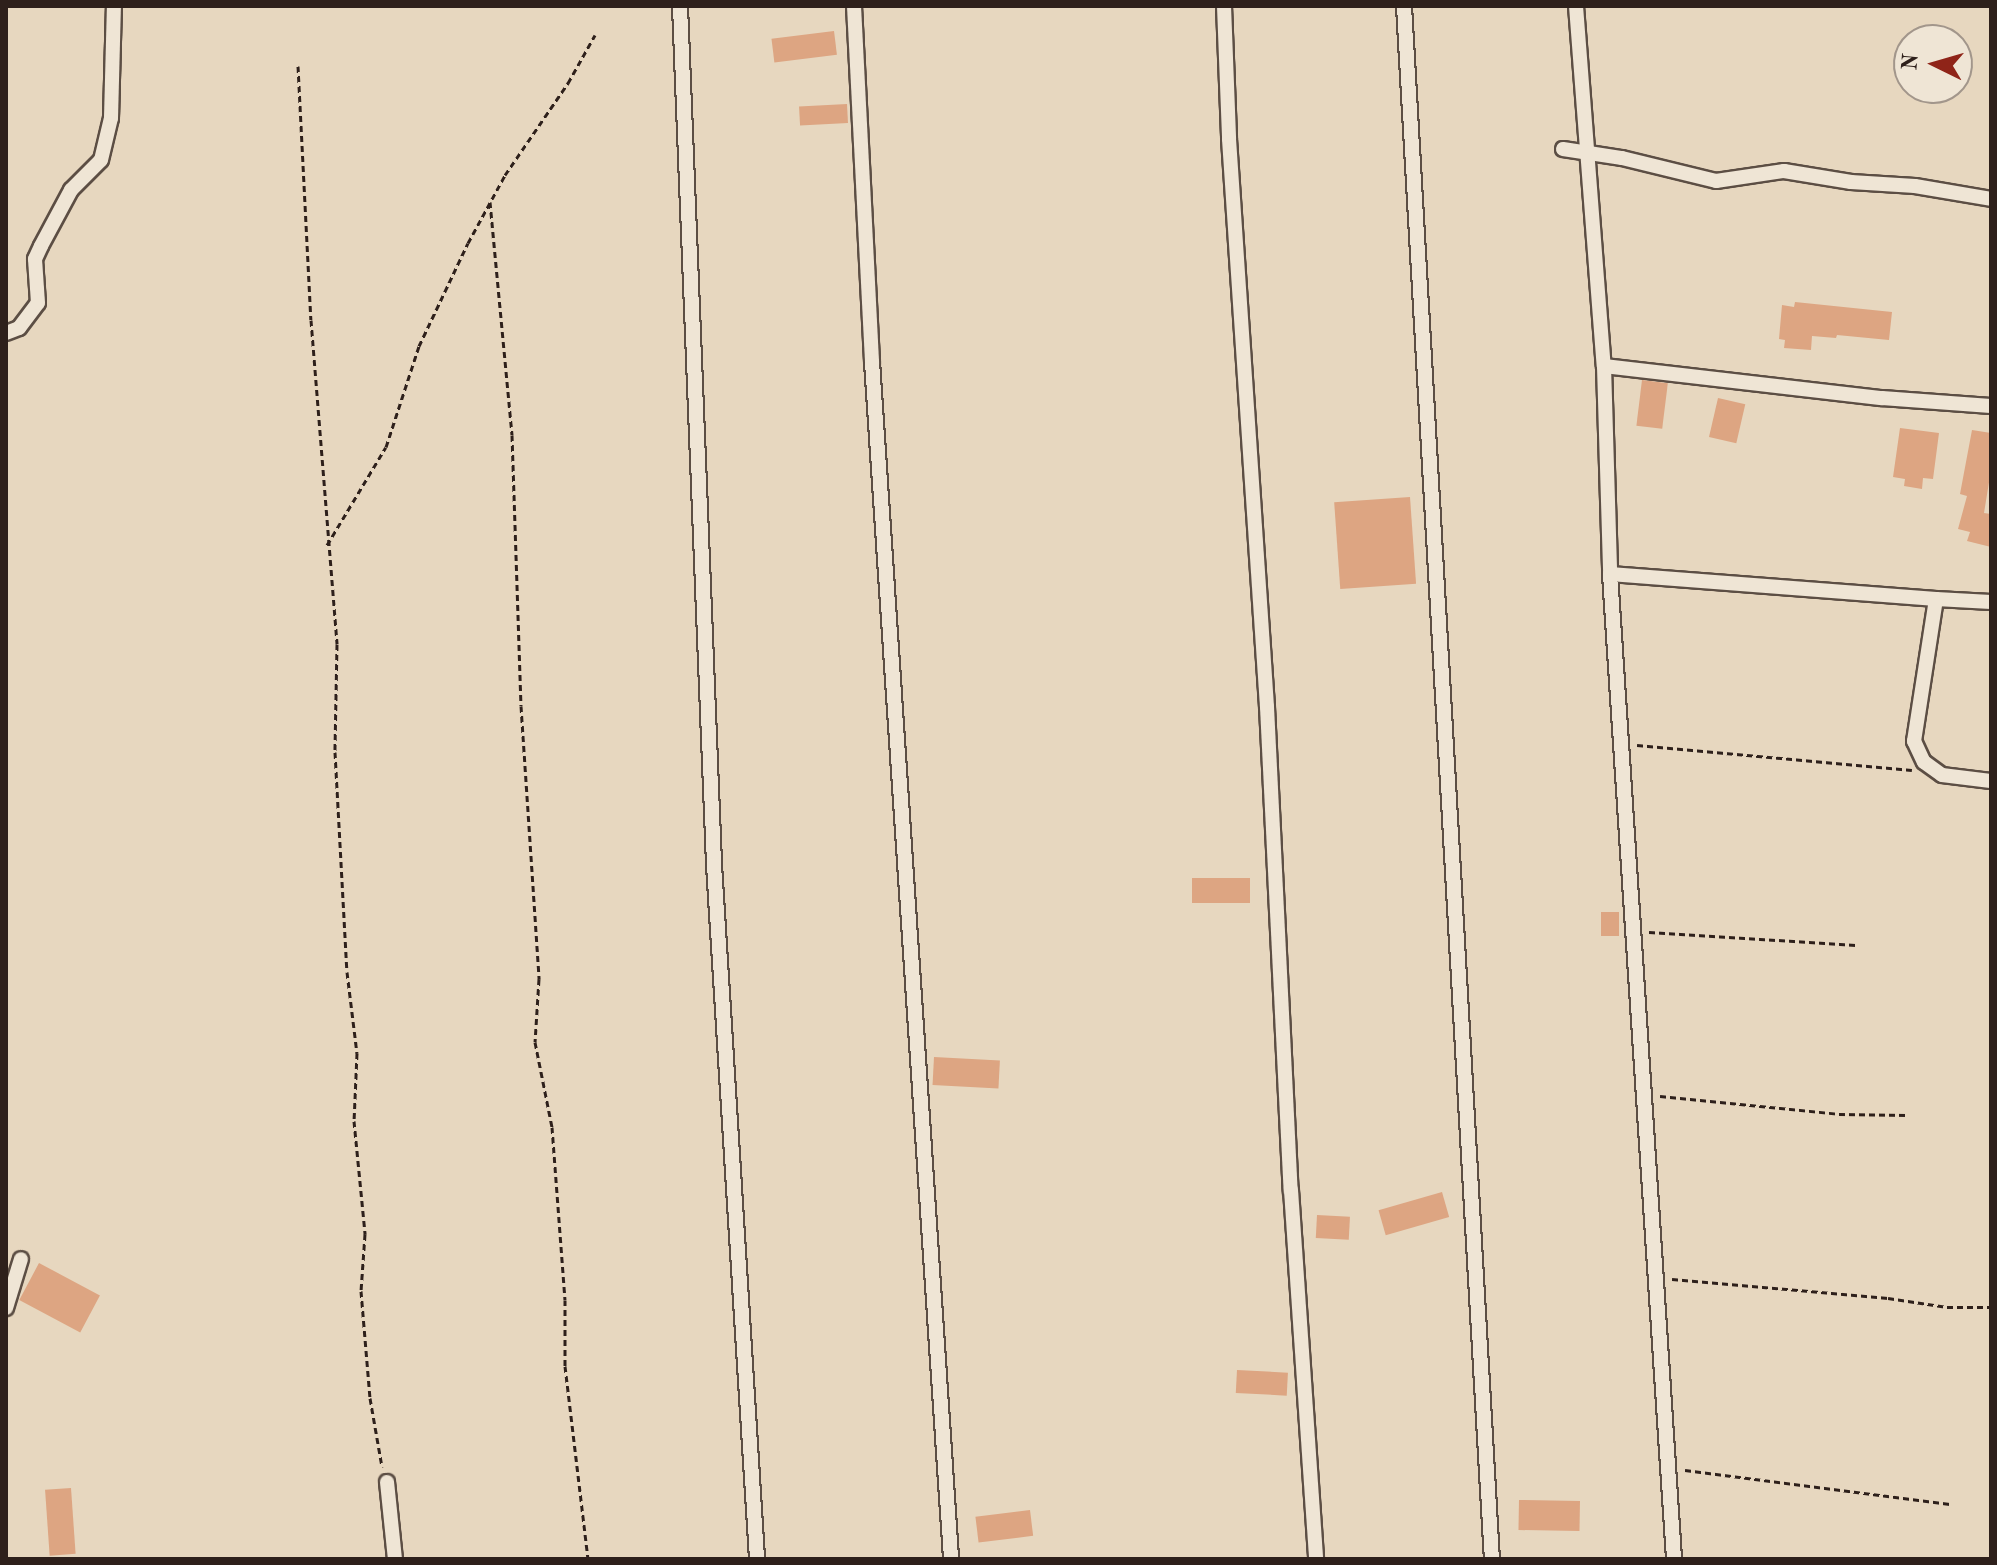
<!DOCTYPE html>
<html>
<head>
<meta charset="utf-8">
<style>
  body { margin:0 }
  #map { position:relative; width:1997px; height:1565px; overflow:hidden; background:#e7d7bf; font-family:"Old Standard TT",serif }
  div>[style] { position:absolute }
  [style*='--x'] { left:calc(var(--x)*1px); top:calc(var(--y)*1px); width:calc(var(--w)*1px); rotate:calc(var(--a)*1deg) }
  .building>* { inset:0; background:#dda582; transform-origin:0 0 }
  .path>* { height:3px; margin-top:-1.5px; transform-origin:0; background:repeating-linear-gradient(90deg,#2e201b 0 6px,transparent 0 10px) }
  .roads { filter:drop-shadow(2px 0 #5c4e44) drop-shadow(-2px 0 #5c4e44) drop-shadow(0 2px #5c4e44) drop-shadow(0 -2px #5c4e44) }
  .minor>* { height:14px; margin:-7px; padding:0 7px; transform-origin:7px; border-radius:7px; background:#efe5d5 }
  span { translate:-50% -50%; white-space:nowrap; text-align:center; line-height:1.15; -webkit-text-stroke:6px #efe5d5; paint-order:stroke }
  .frame { position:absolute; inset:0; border:8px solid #2e201b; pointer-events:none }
  .north { position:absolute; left:1893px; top:24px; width:80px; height:80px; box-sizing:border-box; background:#efe5d5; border:2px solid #a2968b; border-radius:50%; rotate:275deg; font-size:22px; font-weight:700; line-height:32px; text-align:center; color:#2e201b }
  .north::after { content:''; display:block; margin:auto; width:28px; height:36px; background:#8f2418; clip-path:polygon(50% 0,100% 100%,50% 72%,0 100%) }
</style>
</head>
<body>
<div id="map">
  <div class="building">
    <div style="left:834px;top:31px;width:24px;height:63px;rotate:83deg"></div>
    <div style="left:847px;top:104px;width:19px;height:48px;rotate:87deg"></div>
    <div style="clip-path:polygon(1795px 302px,1892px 312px,1889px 340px,1837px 335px,1836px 338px,1812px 336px,1811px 350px,1784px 348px,1785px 340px,1779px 339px,1782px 305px,1794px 307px)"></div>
    <div style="left:1642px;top:380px;width:26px;height:46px;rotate:7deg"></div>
    <div style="left:1718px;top:398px;width:28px;height:40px;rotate:13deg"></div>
    <div style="clip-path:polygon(1900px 428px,1939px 433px,1933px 479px,1923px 478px,1922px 489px,1904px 486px,1905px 479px,1893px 477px)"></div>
    <div style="clip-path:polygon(1972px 430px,1991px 433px,1991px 470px,1984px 513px,1991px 514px,1991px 547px,1967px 541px,1970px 532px,1958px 529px,1967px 496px,1960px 494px)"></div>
    <div style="left:1410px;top:497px;width:87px;height:76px;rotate:86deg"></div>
    <div style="left:1192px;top:878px;width:58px;height:25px"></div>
    <div style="left:1601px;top:912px;width:18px;height:24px"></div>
    <div style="left:934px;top:1057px;width:66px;height:28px;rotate:3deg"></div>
    <div style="left:1442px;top:1192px;width:26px;height:66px;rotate:74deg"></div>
    <div style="left:1317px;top:1215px;width:33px;height:23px;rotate:3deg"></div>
    <div style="left:39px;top:1263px;width:69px;height:42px;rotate:28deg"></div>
    <div style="left:1237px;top:1370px;width:51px;height:23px;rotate:3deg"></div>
    <div style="left:71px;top:1488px;width:66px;height:26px;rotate:86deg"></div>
    <div style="left:1519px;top:1500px;width:61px;height:30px;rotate:1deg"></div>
    <div style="left:1030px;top:1510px;width:26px;height:55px;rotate:83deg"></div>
  </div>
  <div class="path">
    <div style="--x:298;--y:66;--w:254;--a:87.1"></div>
    <div style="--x:311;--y:320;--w:325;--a:85.4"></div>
    <div style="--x:337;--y:644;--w:108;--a:91.1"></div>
    <div style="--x:335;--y:752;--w:220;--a:86.9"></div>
    <div style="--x:347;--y:972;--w:82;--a:83"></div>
    <div style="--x:357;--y:1053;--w:68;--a:92.5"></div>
    <div style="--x:354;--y:1121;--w:114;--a:84.4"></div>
    <div style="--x:365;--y:1234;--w:57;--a:94"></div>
    <div style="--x:361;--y:1291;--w:107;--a:85.2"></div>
    <div style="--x:370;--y:1398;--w:70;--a:80.1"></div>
    <div style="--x:490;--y:202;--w:234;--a:84.6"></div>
    <div style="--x:512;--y:435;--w:271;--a:88.1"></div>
    <div style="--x:521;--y:706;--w:274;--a:86.2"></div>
    <div style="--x:539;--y:979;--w:63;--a:93.6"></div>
    <div style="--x:535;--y:1042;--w:87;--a:78.7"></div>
    <div style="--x:552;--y:1127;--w:173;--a:85.7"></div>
    <div style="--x:565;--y:1300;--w:66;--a:90"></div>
    <div style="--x:565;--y:1366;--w:194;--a:83.2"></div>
    <div style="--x:327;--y:545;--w:114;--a:-59"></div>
    <div style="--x:386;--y:447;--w:106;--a:-71.9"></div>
    <div style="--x:419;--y:346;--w:114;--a:-64.6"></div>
    <div style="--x:468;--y:243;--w:77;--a:-61.4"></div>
    <div style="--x:505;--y:175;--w:112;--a:-55.6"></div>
    <div style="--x:568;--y:83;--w:55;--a:-60.6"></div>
    <div style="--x:1637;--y:745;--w:276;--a:5.2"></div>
    <div style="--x:1649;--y:932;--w:207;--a:3.6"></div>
    <div style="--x:1660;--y:1096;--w:180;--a:5.7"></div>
    <div style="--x:1839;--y:1114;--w:68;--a:0.8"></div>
    <div style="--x:1672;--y:1279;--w:217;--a:5"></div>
    <div style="--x:1888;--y:1298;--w:60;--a:8.7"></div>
    <div style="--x:1947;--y:1307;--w:44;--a:0"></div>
    <div style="--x:1685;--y:1470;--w:269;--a:7.3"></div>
  </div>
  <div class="roads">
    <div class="minor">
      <div style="--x:680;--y:6;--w:860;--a:87.73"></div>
      <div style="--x:714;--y:865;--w:695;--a:86.45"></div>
      <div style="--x:854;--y:6;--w:356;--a:87.1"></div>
      <div style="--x:872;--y:362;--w:1200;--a:86.22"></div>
      <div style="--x:1224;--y:6;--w:133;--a:87.8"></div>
      <div style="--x:1229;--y:139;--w:569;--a:86.17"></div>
      <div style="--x:1267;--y:707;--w:484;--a:87.2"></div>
      <div style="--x:1291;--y:1190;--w:370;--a:86.1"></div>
      <div style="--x:1404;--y:6;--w:1555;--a:86.76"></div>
      <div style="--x:1576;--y:6;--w:361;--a:85.6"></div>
      <div style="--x:1604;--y:366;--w:208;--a:88.3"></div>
      <div style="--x:1610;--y:574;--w:987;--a:86.28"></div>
      <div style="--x:1563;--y:149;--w:60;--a:8.7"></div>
      <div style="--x:1622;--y:158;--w:97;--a:13.7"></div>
      <div style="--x:1716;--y:181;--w:69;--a:-8.4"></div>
      <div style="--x:1784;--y:171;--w:68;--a:9.3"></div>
      <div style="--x:1851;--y:182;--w:64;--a:3.6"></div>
      <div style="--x:1915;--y:186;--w:77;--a:9.7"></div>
      <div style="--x:6;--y:333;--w:14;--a:-21"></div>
      <div style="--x:19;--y:328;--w:31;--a:-53"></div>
      <div style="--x:38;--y:303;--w:44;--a:-93.9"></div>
      <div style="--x:35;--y:259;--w:14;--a:-65"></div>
      <div style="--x:41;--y:246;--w:64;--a:-61.8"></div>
      <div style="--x:71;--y:190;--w:42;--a:-45"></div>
      <div style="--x:101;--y:160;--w:43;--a:-76.6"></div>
      <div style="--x:111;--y:118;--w:112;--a:-88.5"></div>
      <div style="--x:1604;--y:366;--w:280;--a:6.6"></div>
      <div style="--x:1882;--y:398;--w:109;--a:4.2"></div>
      <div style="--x:1610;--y:574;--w:327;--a:4.4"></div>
      <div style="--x:1991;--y:602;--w:55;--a:-176.9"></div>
      <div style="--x:1936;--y:599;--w:144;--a:98.8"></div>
      <div style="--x:1914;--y:741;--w:23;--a:65"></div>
      <div style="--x:1924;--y:762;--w:22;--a:36"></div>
      <div style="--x:1942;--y:775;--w:49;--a:7"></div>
      <div style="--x:6;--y:1308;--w:51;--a:-73"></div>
      <div style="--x:387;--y:1482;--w:77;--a:84.1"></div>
    </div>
  </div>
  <div class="frame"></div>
  <div class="north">N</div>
</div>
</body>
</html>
